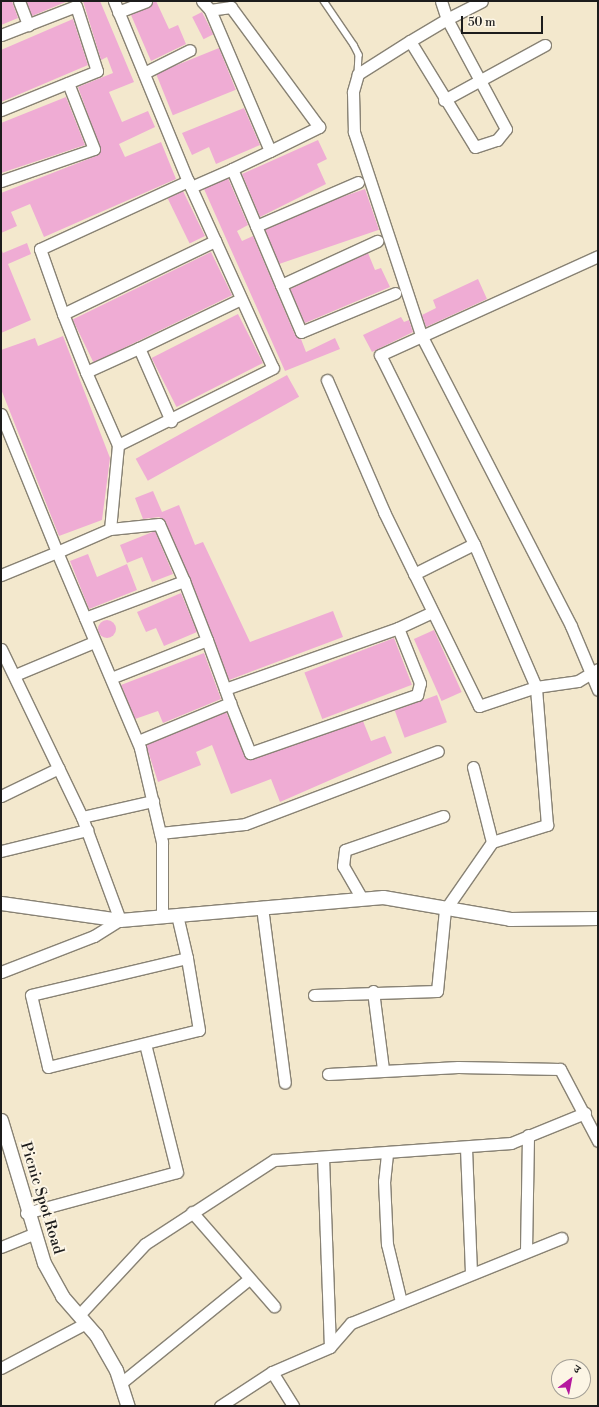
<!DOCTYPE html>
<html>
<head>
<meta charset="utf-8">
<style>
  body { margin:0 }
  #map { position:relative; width:599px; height:1407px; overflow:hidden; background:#f3e8cd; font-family:"Libre Bodoni","Noto Serif Devanagari",serif }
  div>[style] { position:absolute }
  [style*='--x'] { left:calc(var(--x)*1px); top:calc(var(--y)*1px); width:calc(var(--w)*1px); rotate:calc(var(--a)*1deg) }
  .building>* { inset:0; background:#efacd4; transform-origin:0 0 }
  .round { border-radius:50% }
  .roads { filter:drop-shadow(1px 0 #888274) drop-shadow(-1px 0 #888274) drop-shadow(0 1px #888274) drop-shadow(0 -1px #888274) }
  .service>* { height:5.5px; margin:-2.75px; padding:0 2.75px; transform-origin:2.75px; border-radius:2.75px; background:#fff }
  .minor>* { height:11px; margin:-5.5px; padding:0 5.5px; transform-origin:5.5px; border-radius:5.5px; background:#fff }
  .tertiary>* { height:13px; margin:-6.5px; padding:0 6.5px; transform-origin:6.5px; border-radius:6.5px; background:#fff }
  span { translate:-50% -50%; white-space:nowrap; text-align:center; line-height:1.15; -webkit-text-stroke:4px #fcf5e5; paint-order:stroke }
  .street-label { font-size:15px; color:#1c1c1c }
  .frame { position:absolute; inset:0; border:2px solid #1c1c1c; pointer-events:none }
  .north { position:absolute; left:551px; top:1359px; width:40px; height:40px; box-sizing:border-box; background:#fcf5e5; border:1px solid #a29e95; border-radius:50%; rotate:32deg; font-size:11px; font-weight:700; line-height:16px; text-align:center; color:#1c1c1c }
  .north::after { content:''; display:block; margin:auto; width:14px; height:18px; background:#b5179e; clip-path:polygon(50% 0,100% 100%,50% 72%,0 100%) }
  .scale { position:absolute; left:461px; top:16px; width:82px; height:18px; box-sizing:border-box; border:2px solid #1c1c1c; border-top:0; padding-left:5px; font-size:12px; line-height:14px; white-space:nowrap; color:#1c1c1c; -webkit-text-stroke:3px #fcf5e5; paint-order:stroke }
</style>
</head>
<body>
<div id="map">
  <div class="building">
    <div style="clip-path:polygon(1px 1px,12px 1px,18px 18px,1px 25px)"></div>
    <div style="clip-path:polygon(26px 1px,68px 1px,32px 16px)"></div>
    <div style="clip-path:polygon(83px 1px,100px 1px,134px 82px,109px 92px,122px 122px,148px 111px,155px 127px,119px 144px,125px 157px,161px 142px,176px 179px,44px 237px,30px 204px,11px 212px,17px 226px,1px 233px,1px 193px,96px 156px,101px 151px,78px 87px,113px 73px,107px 57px,101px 60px)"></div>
    <div style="clip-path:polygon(153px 1px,156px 1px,169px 29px,178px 25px,186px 44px,151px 61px,131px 15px,149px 7px)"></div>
    <div style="left:202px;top:12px;width:25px;height:11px;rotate:63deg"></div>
    <div style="clip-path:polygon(73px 19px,88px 65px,1px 102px,1px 50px)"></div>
    <div style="left:219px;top:48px;width:45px;height:68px;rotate:68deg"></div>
    <div style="clip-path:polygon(66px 97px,85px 145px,1px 173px,1px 123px)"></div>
    <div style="clip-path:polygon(244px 108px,260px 145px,216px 164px,209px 147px,192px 155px,182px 133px)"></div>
    <div style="clip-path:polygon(318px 140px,327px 159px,317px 164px,326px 184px,260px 217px,242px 174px)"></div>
    <div style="clip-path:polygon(228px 178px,248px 225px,237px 231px,242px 241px,253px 236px,295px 335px,301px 339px,306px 352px,335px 338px,340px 349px,285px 371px,204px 189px)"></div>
    <div style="left:365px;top:189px;width:43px;height:108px;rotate:71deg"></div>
    <div style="left:183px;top:191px;width:50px;height:17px;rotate:64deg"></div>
    <div style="clip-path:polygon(27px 243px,31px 254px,8px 264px,31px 320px,1px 333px,1px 249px,3px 253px)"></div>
    <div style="left:211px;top:252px;width:48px;height:154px;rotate:64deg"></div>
    <div style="clip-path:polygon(368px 253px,375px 270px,381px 268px,390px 287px,305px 323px,290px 289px)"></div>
    <div style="clip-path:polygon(478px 279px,487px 299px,426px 327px,422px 315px,436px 308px,433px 300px)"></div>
    <div style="left:238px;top:314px;width:55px;height:97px;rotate:63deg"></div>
    <div style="clip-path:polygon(401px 317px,404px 322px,409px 320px,413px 332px,372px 352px,363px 335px)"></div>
    <div style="clip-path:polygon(63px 336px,110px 458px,102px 520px,59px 536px,1px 389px,1px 350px,35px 338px,38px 346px)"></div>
    <div style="left:287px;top:375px;width:25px;height:173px;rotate:61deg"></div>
    <div style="clip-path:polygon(153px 491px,162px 512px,179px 505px,195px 545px,203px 542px,250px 642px,333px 611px,343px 637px,229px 680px,165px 521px,159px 517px,143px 519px,135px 498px)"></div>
    <div style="clip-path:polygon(155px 531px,173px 574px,152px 582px,142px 557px,127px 563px,120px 545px)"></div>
    <div style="clip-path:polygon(88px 554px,97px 577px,127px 564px,137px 590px,89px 609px,70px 561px)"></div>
    <div style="clip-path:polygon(181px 593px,197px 632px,164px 646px,156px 628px,146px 632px,137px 612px)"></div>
    <div class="round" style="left:98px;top:620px;width:18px;height:18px"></div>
    <div style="left:434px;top:630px;width:68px;height:22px;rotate:66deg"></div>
    <div style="left:394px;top:638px;width:50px;height:96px;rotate:69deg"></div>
    <div style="clip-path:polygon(204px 653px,221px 699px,163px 723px,158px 711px,135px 719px,121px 685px)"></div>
    <div style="left:437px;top:695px;width:29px;height:45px;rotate:70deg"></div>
    <div style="clip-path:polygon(226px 712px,248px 760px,363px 721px,371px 741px,385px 736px,392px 753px,280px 802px,271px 779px,231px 794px,212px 745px,196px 752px,201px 765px,158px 782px,146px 745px)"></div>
  </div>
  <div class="roads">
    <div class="service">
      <div style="--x:324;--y:1;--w:53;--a:55.7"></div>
      <div style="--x:354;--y:45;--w:11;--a:63"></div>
      <div style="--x:359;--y:55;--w:19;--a:93"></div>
    </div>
    <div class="minor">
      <div style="--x:19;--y:1;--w:26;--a:69"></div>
      <div style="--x:114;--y:1;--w:195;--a:67.7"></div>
      <div style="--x:188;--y:181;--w:205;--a:65.6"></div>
      <div style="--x:273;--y:368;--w:173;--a:153.6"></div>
      <div style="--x:118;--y:445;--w:84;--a:95.4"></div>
      <div style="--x:110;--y:529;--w:58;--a:156.5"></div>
      <div style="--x:57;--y:552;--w:213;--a:67"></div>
      <div style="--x:140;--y:748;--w:97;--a:76.8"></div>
      <div style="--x:162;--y:842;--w:75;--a:90"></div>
      <div style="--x:202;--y:1;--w:12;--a:48"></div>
      <div style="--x:441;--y:1;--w:19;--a:72"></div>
      <div style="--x:447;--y:19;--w:39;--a:-27"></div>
      <div style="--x:118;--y:12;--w:30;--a:-21"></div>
      <div style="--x:1;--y:35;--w:80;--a:-21.1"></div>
      <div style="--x:76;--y:6;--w:68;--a:72.1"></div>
      <div style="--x:97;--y:71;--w:104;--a:157.9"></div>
      <div style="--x:410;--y:41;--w:124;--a:58.5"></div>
      <div style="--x:475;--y:147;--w:23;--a:-18"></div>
      <div style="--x:497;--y:140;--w:14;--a:-51"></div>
      <div style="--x:506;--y:129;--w:125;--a:-118.2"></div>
      <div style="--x:447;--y:19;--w:43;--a:149.3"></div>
      <div style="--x:410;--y:41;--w:62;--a:147.6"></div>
      <div style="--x:358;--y:74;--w:19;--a:106"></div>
      <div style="--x:353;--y:92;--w:40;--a:88.6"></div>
      <div style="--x:354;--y:132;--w:214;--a:71.7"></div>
      <div style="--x:421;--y:335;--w:327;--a:62.7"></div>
      <div style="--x:571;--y:626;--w:69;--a:67.1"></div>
      <div style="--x:144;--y:73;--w:51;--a:-26.6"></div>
      <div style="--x:444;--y:100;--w:115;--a:-28.6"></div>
      <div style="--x:232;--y:169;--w:42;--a:-25.3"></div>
      <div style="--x:270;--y:151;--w:55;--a:-26.1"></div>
      <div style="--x:319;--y:127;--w:149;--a:-126.3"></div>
      <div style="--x:231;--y:7;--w:21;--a:172"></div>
      <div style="--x:210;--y:10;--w:153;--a:66.9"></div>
      <div style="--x:1;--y:181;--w:98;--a:-19"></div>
      <div style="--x:94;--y:149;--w:71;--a:-111.5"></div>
      <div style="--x:191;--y:187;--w:45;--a:-23.7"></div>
      <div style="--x:232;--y:169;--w:126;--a:67.1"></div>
      <div style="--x:281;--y:285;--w:106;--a:-24.6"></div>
      <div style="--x:256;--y:226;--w:111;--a:-23.3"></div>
      <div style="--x:281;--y:285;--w:51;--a:66.9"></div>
      <div style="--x:301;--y:332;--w:102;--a:-22.5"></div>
      <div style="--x:63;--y:314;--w:69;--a:-109.5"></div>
      <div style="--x:40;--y:249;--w:163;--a:-24.7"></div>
      <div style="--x:139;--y:348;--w:113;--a:-25.7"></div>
      <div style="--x:86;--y:372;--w:62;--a:-111.6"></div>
      <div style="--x:63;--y:314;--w:169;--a:-25.7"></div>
      <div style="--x:327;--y:380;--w:144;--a:66.6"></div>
      <div style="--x:384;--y:512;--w:216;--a:63.9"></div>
      <div style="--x:479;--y:706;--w:60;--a:-18.4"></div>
      <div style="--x:536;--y:687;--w:42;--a:-8.1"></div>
      <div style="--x:578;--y:681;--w:23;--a:-31"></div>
      <div style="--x:1;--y:414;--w:149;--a:67.9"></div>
      <div style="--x:57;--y:552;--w:61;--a:157.7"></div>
      <div style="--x:118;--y:445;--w:80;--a:-113.7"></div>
      <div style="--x:86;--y:372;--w:58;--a:-24.4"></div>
      <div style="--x:139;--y:348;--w:80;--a:66.3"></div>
      <div style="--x:414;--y:574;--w:67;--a:-26.6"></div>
      <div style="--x:85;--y:618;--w:106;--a:-20.5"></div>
      <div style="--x:184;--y:581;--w:62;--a:-113.7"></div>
      <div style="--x:159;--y:524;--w:49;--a:174.2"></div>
      <div style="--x:207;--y:640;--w:52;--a:69.8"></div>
      <div style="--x:1;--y:649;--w:187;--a:64.3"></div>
      <div style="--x:82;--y:817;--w:73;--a:-12.7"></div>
      <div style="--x:15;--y:675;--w:86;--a:-22.7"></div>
      <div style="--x:111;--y:678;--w:103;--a:-21.6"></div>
      <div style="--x:207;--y:640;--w:63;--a:-111.3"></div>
      <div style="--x:230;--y:703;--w:15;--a:-110"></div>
      <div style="--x:225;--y:689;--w:183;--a:-19.4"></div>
      <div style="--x:138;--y:741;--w:100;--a:-22.4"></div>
      <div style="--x:230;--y:703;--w:54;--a:68.2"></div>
      <div style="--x:250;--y:753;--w:177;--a:-19.2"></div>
      <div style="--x:417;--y:695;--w:12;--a:-76"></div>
      <div style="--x:420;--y:683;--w:59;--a:-111.8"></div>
      <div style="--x:398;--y:628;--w:38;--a:-25"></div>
      <div style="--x:473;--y:767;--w:77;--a:75.8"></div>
      <div style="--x:1;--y:796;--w:64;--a:-25.8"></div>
      <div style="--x:160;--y:833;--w:85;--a:-6"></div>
      <div style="--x:245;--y:824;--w:206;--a:-20.7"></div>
      <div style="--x:1;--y:851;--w:89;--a:-13.7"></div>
      <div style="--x:361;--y:897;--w:36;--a:-120"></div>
      <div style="--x:343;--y:866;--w:16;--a:-83"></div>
      <div style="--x:345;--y:850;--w:104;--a:-19.1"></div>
      <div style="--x:262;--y:907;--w:177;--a:82.6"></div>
      <div style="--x:177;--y:915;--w:44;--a:76.9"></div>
      <div style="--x:187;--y:958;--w:160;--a:166.7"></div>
      <div style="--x:31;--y:995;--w:74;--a:76.7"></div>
      <div style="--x:48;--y:1067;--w:155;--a:-13.8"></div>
      <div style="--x:199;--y:1030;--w:73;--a:-99.5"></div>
      <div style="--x:1;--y:972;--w:100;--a:-21.2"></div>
      <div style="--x:94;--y:936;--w:31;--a:-32"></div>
      <div style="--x:120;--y:920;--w:110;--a:-110.3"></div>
      <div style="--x:373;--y:991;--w:79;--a:82.7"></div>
      <div style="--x:314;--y:995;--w:123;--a:-1.9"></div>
      <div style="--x:437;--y:991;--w:81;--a:-84.4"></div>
      <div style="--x:445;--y:910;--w:83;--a:-55.3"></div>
      <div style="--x:492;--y:842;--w:58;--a:-17.2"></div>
      <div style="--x:547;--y:825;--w:138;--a:-94.6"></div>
      <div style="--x:536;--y:687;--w:156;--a:-113.4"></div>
      <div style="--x:474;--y:544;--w:211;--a:-116.4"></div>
      <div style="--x:380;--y:355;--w:239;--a:-24.4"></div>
      <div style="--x:328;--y:1074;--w:130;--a:-3.1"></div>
      <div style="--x:458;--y:1067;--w:102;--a:1.1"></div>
      <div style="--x:560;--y:1069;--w:81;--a:62.2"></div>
      <div style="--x:466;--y:1148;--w:125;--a:87.7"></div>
      <div style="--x:387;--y:1154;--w:27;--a:96"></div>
      <div style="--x:384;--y:1181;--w:63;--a:87.3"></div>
      <div style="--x:387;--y:1244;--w:60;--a:76.4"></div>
      <div style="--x:323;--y:1157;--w:190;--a:87.9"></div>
      <div style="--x:192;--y:1212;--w:125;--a:48.9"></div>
      <div style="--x:26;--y:1213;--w:156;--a:-15.2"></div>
      <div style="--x:177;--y:1172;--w:132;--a:-104"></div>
      <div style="--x:1;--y:1247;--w:35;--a:-22"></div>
      <div style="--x:526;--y:1251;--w:116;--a:-89"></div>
      <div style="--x:79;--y:1315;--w:97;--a:-47.1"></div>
      <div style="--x:145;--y:1244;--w:154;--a:-33.1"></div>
      <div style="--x:274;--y:1160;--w:238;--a:-4.1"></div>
      <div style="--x:511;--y:1143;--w:80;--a:-22.1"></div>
      <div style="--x:1;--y:1368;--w:96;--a:-27.9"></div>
      <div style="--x:272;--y:1372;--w:40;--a:58"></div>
      <div style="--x:121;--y:1383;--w:165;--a:-39.1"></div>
      <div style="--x:220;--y:1406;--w:62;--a:-33.2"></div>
      <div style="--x:272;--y:1372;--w:63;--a:-23.3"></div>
      <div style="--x:330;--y:1347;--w:32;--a:-49"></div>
      <div style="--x:351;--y:1323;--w:227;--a:-22"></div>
    </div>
    <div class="tertiary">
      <div style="--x:1;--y:903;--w:120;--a:8.1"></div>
      <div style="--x:120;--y:920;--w:264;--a:-5"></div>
      <div style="--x:383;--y:897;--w:129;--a:9.8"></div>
      <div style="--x:510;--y:919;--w:88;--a:-0.7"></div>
      <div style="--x:1;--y:1120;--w:149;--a:73.3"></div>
      <div style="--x:44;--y:1263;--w:38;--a:61"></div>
      <div style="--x:62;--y:1296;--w:52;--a:48.9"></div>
      <div style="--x:96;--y:1335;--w:40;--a:60.3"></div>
      <div style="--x:116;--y:1370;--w:38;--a:72"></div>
    </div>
  </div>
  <div class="street-label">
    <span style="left:42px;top:1198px;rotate:73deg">Picnic Spot Road</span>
  </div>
  <div class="frame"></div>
  <div class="north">उ</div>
  <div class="scale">50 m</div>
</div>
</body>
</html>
